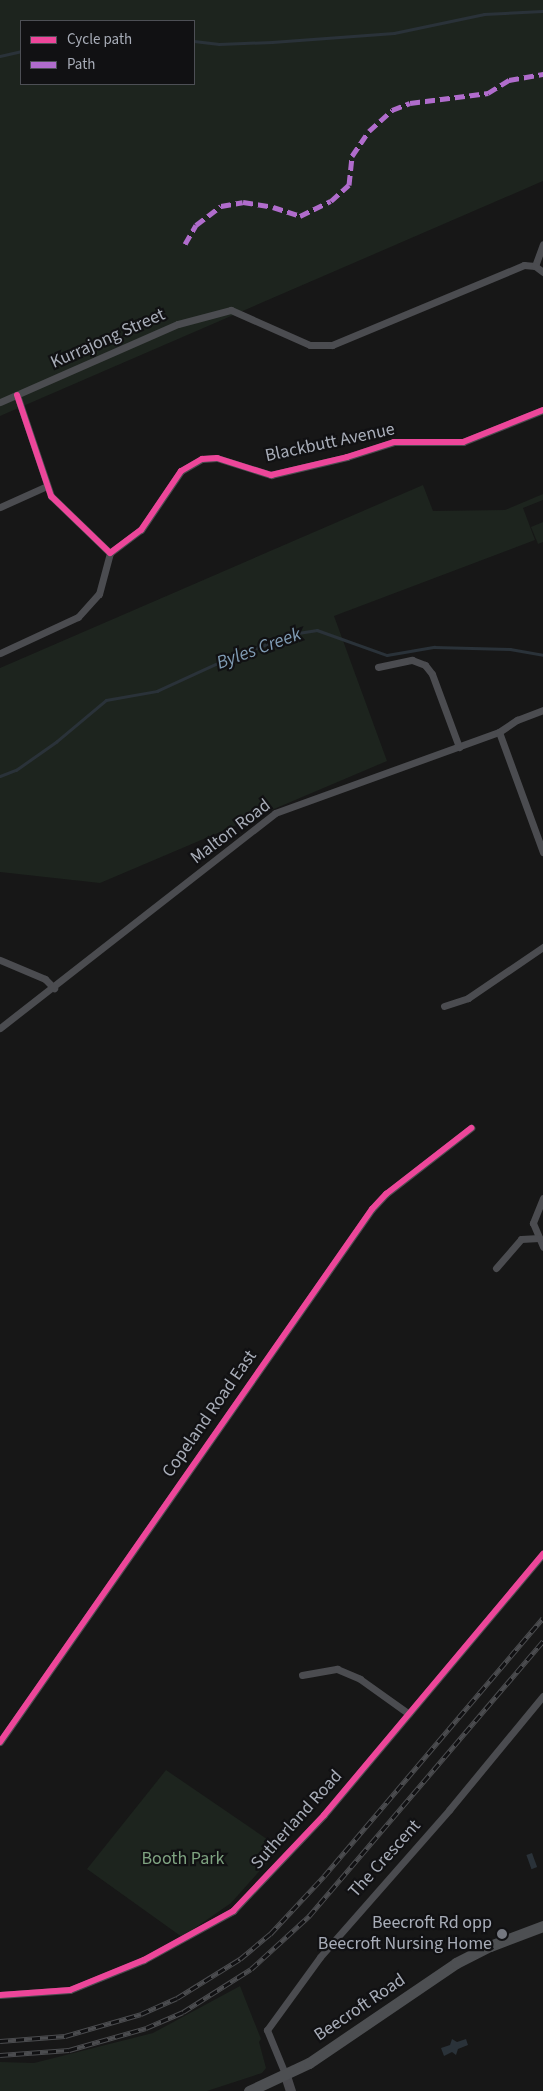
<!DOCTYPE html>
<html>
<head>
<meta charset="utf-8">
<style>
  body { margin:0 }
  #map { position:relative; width:543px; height:2091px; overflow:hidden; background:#171717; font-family:"Source Sans 3",sans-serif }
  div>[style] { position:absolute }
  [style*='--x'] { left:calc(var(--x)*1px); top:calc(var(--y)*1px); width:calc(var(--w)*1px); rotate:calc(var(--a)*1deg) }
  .green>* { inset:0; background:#1d241e }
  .water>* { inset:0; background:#2a3239; transform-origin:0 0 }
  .stream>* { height:2.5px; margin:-1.25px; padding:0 1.25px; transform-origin:1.25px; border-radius:1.25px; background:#2a3239 }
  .street>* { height:7px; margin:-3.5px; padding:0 3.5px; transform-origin:3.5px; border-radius:3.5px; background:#4b4c50 }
  .secondary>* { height:10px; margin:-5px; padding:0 5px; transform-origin:5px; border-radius:5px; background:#4a4a4e }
  .primary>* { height:11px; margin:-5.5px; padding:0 5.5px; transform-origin:5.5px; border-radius:5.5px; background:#4d4f52 }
  .rail>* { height:4.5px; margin-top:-2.25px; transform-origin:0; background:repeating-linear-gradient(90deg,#111113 0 8px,#4b4c4f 0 16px); box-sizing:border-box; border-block:1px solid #4b4c4f }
  .quiet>* { height:5px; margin-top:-2.5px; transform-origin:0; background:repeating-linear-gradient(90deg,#b06ccc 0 10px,transparent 0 15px) }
  .cycleway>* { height:6px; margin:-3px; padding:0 3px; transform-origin:3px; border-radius:3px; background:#ed469a }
  .dots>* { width:14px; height:14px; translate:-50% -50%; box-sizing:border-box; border:2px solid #111113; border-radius:50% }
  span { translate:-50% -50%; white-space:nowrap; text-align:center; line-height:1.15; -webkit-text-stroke:4.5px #111113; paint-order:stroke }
  .street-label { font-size:18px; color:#a8adb8 }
  .park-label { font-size:18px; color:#7fa381 }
  .poi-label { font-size:18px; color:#a8adb8 }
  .right { translate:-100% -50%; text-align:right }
  .water-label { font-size:19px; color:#7f9bb3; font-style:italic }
  .legend { position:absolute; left:20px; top:20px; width:175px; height:65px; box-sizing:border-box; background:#111113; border:1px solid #4d4f55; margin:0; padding:6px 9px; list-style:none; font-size:15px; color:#a8adb8 }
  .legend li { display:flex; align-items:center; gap:10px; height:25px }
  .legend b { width:25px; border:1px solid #4d4f55 }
</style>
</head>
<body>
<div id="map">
  <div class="green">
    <div style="clip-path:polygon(evenodd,0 0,543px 0,543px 181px,0 416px,0 0,21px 21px,194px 21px,194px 84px,21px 84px,21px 21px)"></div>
    <div style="clip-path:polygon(423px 485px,433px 511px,505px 510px,543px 494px,543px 500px,523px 508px,535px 540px,334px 616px,387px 761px,100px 883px,0 872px,0 668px)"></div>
    <div style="clip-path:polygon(543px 522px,543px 542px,538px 544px,531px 527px)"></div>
    <div style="clip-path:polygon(166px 1770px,280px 1848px,231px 1903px,182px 1937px,87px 1869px)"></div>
    <div style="clip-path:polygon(240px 1986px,261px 2039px,259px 2042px,266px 2068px,262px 2073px,207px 2091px,0 2091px,0 2062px,34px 2063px,153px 2033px)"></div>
  </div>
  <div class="water">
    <div style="left:532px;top:1853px;width:15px;height:6px;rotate:70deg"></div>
    <div style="clip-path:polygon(452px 2039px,457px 2042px,466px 2039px,468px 2045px,458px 2049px,456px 2055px,452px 2052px,444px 2056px,441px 2048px,450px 2045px)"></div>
  </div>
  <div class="stream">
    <div style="--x:194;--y:41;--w:25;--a:7"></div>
    <div style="--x:219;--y:44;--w:53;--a:-2.2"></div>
    <div style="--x:272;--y:42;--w:122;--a:-4.2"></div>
    <div style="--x:394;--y:33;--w:92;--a:-11.9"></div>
    <div style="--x:484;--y:14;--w:59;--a:-2.9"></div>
    <div style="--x:0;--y:56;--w:22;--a:-13"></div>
    <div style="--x:0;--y:776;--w:17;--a:-21"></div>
    <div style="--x:16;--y:770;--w:49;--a:-35"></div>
    <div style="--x:56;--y:742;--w:65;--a:-40"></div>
    <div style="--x:106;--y:700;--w:52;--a:-10"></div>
    <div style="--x:157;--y:691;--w:81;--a:-24.7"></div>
    <div style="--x:231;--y:657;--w:71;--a:-19.7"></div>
    <div style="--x:298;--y:633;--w:19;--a:-9"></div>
    <div style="--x:317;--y:630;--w:74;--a:19.7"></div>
    <div style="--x:387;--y:655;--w:48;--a:-9.7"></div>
    <div style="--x:434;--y:647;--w:76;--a:1.5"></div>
    <div style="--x:510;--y:649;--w:34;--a:10"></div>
  </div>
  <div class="street">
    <div style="--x:535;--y:266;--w:23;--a:-70"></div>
    <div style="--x:17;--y:395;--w:107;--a:71.4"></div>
    <div style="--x:51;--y:496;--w:82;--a:44"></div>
    <div style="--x:110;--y:553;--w:39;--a:-37"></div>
    <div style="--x:141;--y:530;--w:71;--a:-55.9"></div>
    <div style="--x:181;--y:471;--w:24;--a:-30"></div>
    <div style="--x:202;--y:459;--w:15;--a:-4"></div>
    <div style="--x:217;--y:458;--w:57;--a:17.5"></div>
    <div style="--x:271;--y:475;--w:78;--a:-13.3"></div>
    <div style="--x:347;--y:457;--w:49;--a:-17.7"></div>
    <div style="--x:394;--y:442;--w:69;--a:0"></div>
    <div style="--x:463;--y:442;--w:86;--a:-21.8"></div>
    <div style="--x:0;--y:402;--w:194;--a:-23.7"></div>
    <div style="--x:178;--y:324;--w:55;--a:-14.8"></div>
    <div style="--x:231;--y:310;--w:86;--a:23.9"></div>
    <div style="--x:310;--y:345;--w:22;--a:0"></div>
    <div style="--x:332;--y:345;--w:208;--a:-22.6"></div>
    <div style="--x:524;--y:265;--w:11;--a:5"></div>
    <div style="--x:535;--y:266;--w:10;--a:37"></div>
    <div style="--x:0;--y:507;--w:51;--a:-24.1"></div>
    <div style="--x:0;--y:653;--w:86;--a:-24.8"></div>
    <div style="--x:78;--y:617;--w:31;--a:-48"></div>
    <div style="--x:99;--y:594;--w:42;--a:-75"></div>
    <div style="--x:378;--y:667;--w:35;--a:-12"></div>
    <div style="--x:412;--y:660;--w:14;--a:21"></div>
    <div style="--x:425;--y:665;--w:11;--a:52"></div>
    <div style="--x:432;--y:674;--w:78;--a:69.7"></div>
    <div style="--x:499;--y:732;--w:128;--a:69.9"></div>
    <div style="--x:0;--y:960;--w:49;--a:22.9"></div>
    <div style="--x:45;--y:979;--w:13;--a:45"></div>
    <div style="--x:444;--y:1006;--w:25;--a:-18"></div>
    <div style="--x:468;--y:998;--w:91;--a:-34.2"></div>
    <div style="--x:0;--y:1028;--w:349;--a:-38"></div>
    <div style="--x:275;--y:813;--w:238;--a:-19.9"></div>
    <div style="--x:499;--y:732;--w:22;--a:-34"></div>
    <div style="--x:517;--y:720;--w:28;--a:-21"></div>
    <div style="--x:543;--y:1198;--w:27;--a:112"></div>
    <div style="--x:533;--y:1223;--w:26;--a:67"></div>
    <div style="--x:496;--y:1268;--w:38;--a:-49"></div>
    <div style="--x:521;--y:1239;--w:18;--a:-3"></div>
    <div style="--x:302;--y:1675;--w:36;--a:-10"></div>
    <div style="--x:337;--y:1669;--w:25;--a:23"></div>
    <div style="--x:360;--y:1679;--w:60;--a:35.5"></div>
    <div style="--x:0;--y:1742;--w:650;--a:-55.09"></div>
    <div style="--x:372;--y:1209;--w:21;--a:-47"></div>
    <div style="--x:386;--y:1194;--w:108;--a:-37.8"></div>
    <div style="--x:0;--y:1995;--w:70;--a:-4.1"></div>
    <div style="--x:70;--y:1990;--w:80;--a:-22.1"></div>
    <div style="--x:144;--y:1960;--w:102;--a:-28.8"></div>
    <div style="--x:233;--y:1911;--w:132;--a:-46.5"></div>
    <div style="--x:324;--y:1815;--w:341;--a:-50"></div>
    <div style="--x:286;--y:2076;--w:50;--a:-112.4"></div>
    <div style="--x:267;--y:2030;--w:90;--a:-54"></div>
    <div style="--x:320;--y:1957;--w:196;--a:-48.7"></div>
    <div style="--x:449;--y:1810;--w:148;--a:-50.5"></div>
  </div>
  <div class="secondary">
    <div style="--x:286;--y:2076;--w:16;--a:72"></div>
  </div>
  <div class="primary">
    <div style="--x:249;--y:2091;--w:66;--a:-25"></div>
    <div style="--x:309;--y:2063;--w:178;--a:-34.2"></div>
    <div style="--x:456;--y:1963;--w:38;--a:-27"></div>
    <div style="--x:490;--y:1946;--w:57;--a:-20.7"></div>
  </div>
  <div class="rail">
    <div style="--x:0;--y:2041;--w:65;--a:-4.4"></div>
    <div style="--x:65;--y:2036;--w:79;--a:-16.1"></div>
    <div style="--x:141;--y:2014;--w:39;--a:-24"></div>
    <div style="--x:177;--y:1998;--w:74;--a:-31.8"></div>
    <div style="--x:240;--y:1959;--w:39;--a:-40"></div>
    <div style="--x:270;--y:1934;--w:79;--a:-47"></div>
    <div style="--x:324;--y:1876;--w:338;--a:-49.7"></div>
    <div style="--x:0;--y:2055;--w:69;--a:-4.1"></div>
    <div style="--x:69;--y:2050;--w:80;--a:-15.9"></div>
    <div style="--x:146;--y:2028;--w:40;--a:-23.4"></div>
    <div style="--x:183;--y:2012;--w:80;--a:-32.3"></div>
    <div style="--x:251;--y:1969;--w:79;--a:-42.4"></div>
    <div style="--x:309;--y:1916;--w:361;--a:-49.6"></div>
  </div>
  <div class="quiet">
    <div style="--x:185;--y:244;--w:22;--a:-60"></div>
    <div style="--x:196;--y:225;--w:31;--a:-37"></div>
    <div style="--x:221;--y:206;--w:22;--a:-10"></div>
    <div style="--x:243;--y:202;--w:30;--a:9"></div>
    <div style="--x:273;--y:207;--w:28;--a:18"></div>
    <div style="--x:300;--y:216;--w:34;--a:-26"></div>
    <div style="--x:331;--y:201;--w:24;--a:-42"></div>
    <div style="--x:349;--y:185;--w:29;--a:-84"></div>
    <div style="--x:352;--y:156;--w:30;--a:-56"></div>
    <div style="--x:369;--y:131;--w:31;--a:-42"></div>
    <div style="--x:392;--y:110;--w:19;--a:-21"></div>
    <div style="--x:410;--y:103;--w:79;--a:-7.3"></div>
    <div style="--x:488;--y:93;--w:25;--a:-32"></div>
    <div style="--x:509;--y:80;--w:35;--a:-10"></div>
  </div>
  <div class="cycleway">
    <div style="--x:17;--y:395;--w:107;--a:71.4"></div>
    <div style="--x:51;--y:496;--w:82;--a:44"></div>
    <div style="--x:110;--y:553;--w:39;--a:-37"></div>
    <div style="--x:141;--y:530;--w:71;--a:-55.9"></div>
    <div style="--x:181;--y:471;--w:24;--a:-30"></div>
    <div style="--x:202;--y:459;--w:15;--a:-4"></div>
    <div style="--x:217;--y:458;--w:57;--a:17.5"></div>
    <div style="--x:271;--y:475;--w:78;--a:-13.3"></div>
    <div style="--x:347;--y:457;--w:49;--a:-17.7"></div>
    <div style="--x:394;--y:442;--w:69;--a:0"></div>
    <div style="--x:463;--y:442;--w:86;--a:-21.8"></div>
    <div style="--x:0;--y:1742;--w:650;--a:-55.09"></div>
    <div style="--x:372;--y:1209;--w:21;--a:-47"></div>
    <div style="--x:386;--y:1194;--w:108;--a:-37.8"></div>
    <div style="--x:0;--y:1995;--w:70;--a:-4.1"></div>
    <div style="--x:70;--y:1990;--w:80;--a:-22.1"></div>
    <div style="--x:144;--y:1960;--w:102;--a:-28.8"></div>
    <div style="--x:233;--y:1911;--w:132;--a:-46.5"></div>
    <div style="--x:324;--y:1815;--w:341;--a:-50"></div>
  </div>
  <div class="dots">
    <div style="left:502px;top:1934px;background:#757880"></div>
  </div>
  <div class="street-label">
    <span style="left:108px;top:339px;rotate:-24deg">Kurrajong Street</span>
    <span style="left:330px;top:443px;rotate:-12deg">Blackbutt Avenue</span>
    <span style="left:231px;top:832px;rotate:-37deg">Malton Road</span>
    <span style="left:210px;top:1414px;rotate:-55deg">Copeland Road East</span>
    <span style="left:297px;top:1820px;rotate:-48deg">Sutherland Road</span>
    <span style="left:385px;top:1859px;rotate:-48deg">The Crescent</span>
    <span style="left:360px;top:2008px;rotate:-34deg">Beecroft Road</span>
  </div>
  <div class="park-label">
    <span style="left:183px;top:1859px">Booth Park</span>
  </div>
  <div class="poi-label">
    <span class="right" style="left:492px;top:1934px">Beecroft Rd opp<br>Beecroft Nursing Home</span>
  </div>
  <div class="water-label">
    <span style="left:259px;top:649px;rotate:-20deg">Byles Creek</span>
  </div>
  <ul class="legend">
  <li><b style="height:6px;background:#ed469a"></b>Cycle path</li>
  <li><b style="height:6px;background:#b06ccc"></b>Path</li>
  </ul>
</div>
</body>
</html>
